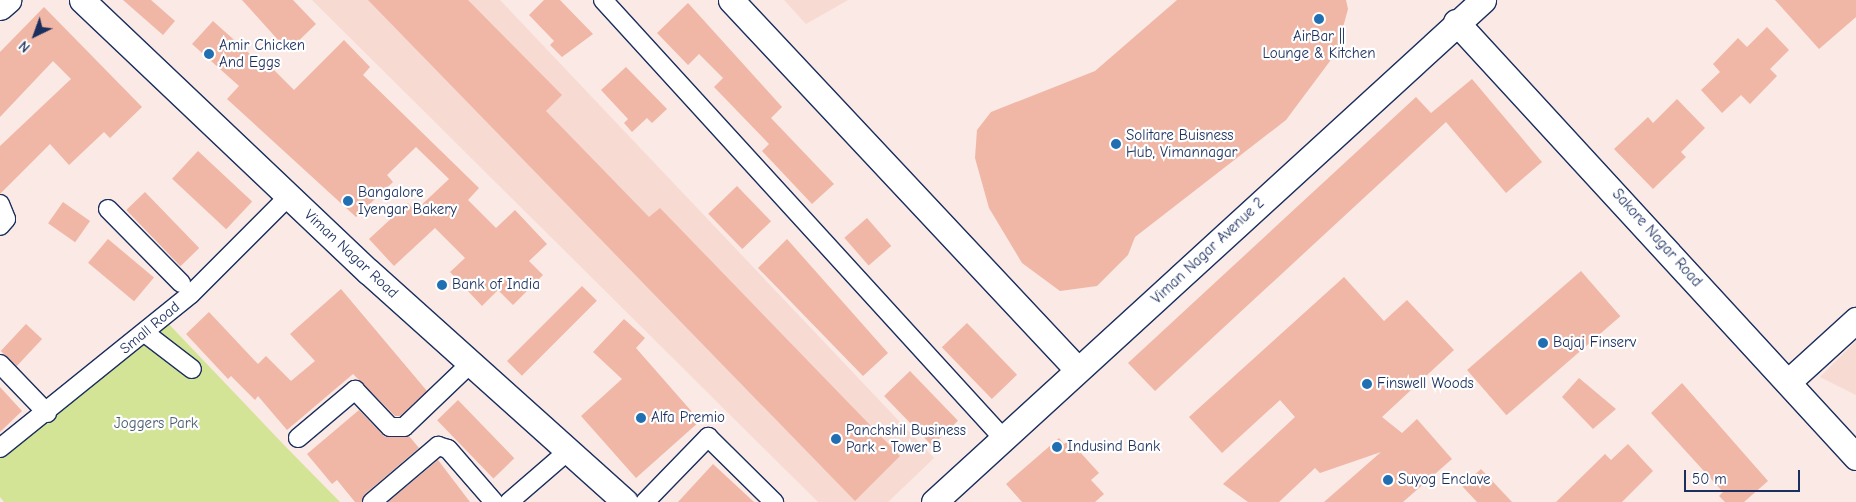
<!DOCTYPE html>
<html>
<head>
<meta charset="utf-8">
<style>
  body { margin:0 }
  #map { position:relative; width:1856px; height:502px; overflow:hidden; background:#fae9e4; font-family:"Comic Neue",sans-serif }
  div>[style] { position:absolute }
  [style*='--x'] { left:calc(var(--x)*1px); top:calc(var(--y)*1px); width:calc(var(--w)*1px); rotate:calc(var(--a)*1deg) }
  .built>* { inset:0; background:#f7dad1 }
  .green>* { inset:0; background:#d4e497 }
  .building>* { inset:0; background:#f0b7a6; transform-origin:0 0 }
  .roads { filter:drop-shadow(1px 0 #1b2f5e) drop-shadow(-1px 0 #1b2f5e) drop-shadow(0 1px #1b2f5e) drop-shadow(0 -1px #1b2f5e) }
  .street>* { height:18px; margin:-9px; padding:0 9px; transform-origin:9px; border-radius:9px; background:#fff }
  .secondary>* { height:25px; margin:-12.5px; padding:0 12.5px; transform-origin:12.5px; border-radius:12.5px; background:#fff }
  .dots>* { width:14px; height:14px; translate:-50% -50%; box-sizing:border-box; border:2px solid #fff; border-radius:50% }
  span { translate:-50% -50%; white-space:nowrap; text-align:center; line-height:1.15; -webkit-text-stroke:4.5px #fff; paint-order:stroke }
  .poi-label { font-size:15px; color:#1b2f5e }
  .left { translate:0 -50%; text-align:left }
  .street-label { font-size:15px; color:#1b2f5e }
  .park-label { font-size:15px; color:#495c6c }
  .north { position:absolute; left:10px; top:10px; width:50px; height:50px; -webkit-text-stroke:4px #fff; paint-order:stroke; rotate:222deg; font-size:14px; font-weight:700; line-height:20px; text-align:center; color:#1b2f5e }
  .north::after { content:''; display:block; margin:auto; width:18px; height:22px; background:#1b2f5e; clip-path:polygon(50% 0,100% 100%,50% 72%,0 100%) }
  .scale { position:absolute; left:1684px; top:470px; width:116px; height:22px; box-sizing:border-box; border:2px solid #1b2f5e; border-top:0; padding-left:6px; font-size:15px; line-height:18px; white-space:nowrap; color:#1b2f5e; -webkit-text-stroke:4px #fff; paint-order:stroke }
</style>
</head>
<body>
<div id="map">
  <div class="built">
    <div style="clip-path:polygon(312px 0,500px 0,934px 458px,888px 502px,818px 502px)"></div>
    <div style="clip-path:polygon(784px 0,848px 0,806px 24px)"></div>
    <div style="clip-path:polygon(1856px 341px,1856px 395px,1820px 377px)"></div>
  </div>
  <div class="green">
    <div style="clip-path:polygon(163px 318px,285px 446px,340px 502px,4px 502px,0 497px,0 456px)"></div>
  </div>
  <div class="building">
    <div style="clip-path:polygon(123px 0,151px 0,175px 21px,163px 35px)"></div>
    <div style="clip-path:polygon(242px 0,293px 0,316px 24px,288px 51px)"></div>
    <div style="clip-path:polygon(368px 0,468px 0,562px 95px,546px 111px,649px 217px,660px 208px,900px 456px,855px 501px)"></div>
    <div style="clip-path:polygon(544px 0,560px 0,593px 34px,562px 57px,550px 45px,554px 41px,529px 15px)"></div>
    <div style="clip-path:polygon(1177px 0,1346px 0,1348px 9px,1336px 53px,1286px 120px,1135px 237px,1128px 255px,1097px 286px,1060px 291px,1022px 263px,989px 208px,975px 158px,977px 130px,991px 112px,1095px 71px)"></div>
    <div style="clip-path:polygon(1775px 0,1856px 0,1856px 17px,1819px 49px)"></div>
    <div style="clip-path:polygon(688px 3px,782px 107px,771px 118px,834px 184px,812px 204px,762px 151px,769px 144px,714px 87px,723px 78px,699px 54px,688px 65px,657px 33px)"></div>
    <div style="clip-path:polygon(44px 7px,142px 107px,110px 138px,104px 132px,69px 165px,50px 144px,0 194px,0 146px,71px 79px,53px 61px,0 117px,0 52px)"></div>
    <div style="clip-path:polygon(213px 21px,261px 64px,265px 61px,294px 90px,344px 40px,370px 67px,363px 75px,479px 188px,468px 200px,496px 228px,515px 210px,547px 244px,529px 261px,543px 275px,513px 305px,498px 290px,482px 306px,450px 272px,465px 258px,435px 228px,394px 266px,369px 239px,408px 203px,415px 211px,449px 179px,416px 147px,387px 175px,393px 182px,356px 217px,227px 99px,239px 86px,192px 44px)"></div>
    <div style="clip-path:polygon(1767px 27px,1789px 50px,1770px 69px,1777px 76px,1750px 104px,1741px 95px,1722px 113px,1701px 90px,1720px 72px,1713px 64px,1738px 38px,1747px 47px)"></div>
    <div style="clip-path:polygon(626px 67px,667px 109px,652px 123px,647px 118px,632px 132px,624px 123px,628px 119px,601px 90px)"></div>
    <div style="clip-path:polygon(1472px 79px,1542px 162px,1506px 193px,1446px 122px,1155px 391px,1128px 363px,1416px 97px,1431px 113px)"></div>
    <div style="clip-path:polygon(1677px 99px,1705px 128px,1681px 152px,1686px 157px,1653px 189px,1614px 149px,1648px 117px,1653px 123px)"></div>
    <div style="left:198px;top:151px;width:74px;height:38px;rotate:43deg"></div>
    <div style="left:737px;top:186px;width:49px;height:40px;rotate:46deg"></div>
    <div style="left:145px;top:192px;width:78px;height:26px;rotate:46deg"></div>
    <div style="left:63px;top:202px;width:33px;height:26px;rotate:35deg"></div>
    <div style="left:867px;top:218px;width:37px;height:30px;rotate:49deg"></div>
    <div style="left:108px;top:239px;width:60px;height:31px;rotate:40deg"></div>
    <div style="clip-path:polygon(787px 239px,888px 353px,863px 376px,758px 268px)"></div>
    <div style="left:1581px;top:271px;width:60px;height:151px;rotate:49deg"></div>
    <div style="clip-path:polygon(1344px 277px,1384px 321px,1407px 300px,1454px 350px,1382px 417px,1402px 433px,1417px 419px,1452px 459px,1403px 502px,1324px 502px,1381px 452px,1320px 473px,1315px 468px,1279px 502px,1248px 502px,1223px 484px,1295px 417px,1280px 400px,1222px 453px,1189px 417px)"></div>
    <div style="left:582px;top:286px;width:21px;height:106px;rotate:45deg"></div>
    <div style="clip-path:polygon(341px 289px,427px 391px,400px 416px,395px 416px,353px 374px,287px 430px,258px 396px,255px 400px,231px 376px,228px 379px,186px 334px,209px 312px,258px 364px,266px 356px,291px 381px,315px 361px,290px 334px)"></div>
    <div style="clip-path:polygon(624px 319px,645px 338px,636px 348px,700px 421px,636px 478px,581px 416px,622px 379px,593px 352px)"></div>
    <div style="left:967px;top:323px;width:72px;height:35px;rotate:46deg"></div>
    <div style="left:26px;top:324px;width:22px;height:37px;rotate:43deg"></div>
    <div style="left:910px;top:371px;width:69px;height:36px;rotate:46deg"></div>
    <div style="clip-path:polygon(1579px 378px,1616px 409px,1593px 429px,1562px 397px)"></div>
    <div style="clip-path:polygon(1682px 383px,1768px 481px,1744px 502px,1725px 502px,1719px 496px,1723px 492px,1651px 413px)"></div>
    <div style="clip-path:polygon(0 387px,22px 411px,0 432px)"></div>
    <div style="left:458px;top:400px;width:81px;height:29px;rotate:46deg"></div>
    <div style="clip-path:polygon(359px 410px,385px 437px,409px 436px,419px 448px,365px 494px,362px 502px,355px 502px,337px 480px,332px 484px,307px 454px)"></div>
    <div style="clip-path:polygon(1059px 438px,1064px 444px,1069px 440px,1099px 473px,1091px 480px,1104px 494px,1095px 502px,1022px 502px,1006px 484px)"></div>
    <div style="clip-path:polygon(1628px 444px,1653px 471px,1622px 502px,1556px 502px,1605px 454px,1611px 460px)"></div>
    <div style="clip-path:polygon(438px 460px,470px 502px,388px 502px)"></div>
    <div style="clip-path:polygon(713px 464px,754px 502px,678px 502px)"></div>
    <div style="clip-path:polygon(1481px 469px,1512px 502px,1477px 502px,1462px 486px)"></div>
  </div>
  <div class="roads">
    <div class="street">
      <div style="--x:603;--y:0;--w:593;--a:47.6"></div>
      <div style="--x:0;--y:204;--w:16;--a:68"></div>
      <div style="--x:6;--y:219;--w:9;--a:131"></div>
      <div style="--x:108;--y:209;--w:104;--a:45.4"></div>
      <div style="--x:145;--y:333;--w:59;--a:37.5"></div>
      <div style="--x:0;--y:364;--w:68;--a:46.2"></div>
      <div style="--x:298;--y:438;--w:75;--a:-40.1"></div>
      <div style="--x:355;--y:390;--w:51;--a:46.6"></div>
      <div style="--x:390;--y:427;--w:14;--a:0"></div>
      <div style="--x:404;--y:427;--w:93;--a:-43.7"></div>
      <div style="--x:0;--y:448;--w:245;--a:-38.9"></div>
      <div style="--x:191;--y:294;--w:139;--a:-45"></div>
      <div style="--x:372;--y:502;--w:87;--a:-40.3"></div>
      <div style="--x:438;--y:446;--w:10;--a:17"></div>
      <div style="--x:448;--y:449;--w:70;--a:49"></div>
      <div style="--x:509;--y:502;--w:78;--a:-40.8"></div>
      <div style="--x:645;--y:502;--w:91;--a:-45.9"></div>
      <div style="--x:708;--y:437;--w:93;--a:44.6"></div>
    </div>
    <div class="secondary">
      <div style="--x:82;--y:0;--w:395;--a:43.5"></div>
      <div style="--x:369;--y:272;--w:344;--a:41.9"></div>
      <div style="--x:731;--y:0;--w:507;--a:46.84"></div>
      <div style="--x:0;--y:7;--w:11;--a:-41"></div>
      <div style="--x:1456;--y:22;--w:591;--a:47.4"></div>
      <div style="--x:1789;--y:381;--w:91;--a:-42.3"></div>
      <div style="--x:934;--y:502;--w:744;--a:-42.44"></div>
    </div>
  </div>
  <div class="dots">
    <div style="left:1319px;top:19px;background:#1f6fb2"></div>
    <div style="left:209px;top:54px;background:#1f6fb2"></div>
    <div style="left:1116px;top:144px;background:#1f6fb2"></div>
    <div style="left:348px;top:201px;background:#1f6fb2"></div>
    <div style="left:442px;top:285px;background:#1f6fb2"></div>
    <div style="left:1543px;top:343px;background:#1f6fb2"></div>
    <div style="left:1367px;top:384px;background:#1f6fb2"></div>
    <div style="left:641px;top:418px;background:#1f6fb2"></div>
    <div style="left:836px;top:439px;background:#1f6fb2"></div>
    <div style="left:1057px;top:447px;background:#1f6fb2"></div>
    <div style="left:1388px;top:480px;background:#1f6fb2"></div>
  </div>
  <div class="poi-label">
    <span style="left:1319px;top:45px">AirBar ||<br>Lounge &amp; Kitchen</span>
    <span class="left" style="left:219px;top:54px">Amir Chicken<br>And Eggs</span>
    <span class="left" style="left:1126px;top:144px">Solitare Buisness<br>Hub, Vimannagar</span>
    <span class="left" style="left:358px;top:201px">Bangalore<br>Iyengar Bakery</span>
    <span class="left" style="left:452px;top:285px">Bank of India</span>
    <span class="left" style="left:1553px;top:343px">Bajaj Finserv</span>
    <span class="left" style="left:1377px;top:384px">Finswell Woods</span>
    <span class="left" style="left:651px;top:418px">Alfa Premio</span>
    <span class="left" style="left:846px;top:439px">Panchshil Business<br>Park - Tower B</span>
    <span class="left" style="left:1067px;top:447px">Indusind Bank</span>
    <span class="left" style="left:1398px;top:480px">Suyog Enclave</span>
  </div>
  <div class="street-label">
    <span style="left:1657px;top:238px;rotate:48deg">Sakore Nagar Road</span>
    <span style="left:1208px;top:251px;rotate:-43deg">Viman Nagar Avenue 2</span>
    <span style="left:351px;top:254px;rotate:43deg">Viman Nagar Road</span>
    <span style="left:150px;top:328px;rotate:-40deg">Small Road</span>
  </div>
  <div class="park-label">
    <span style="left:156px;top:424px">Joggers Park</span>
  </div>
  <div class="north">N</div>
  <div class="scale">50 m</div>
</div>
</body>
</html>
